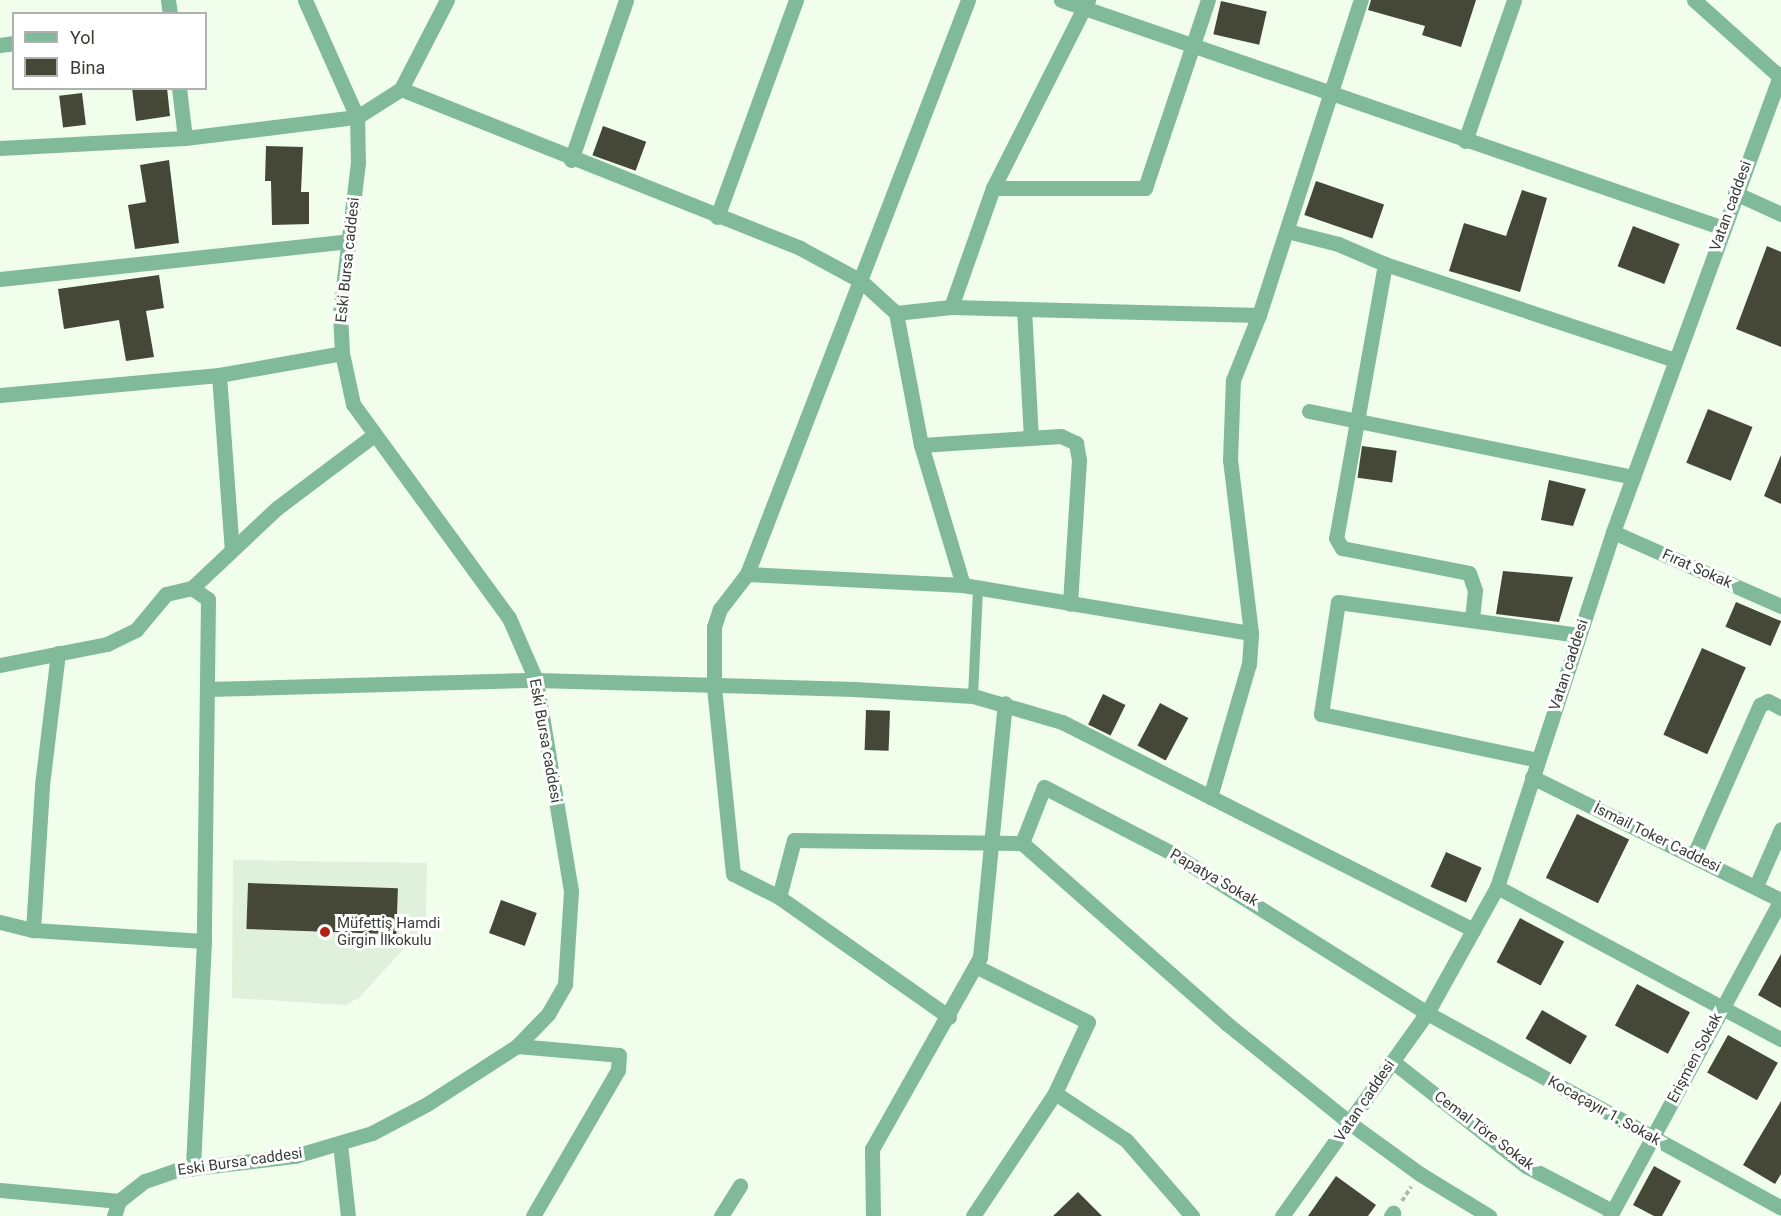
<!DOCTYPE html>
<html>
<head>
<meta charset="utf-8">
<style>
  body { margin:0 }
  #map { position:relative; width:1781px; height:1216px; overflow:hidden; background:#f1feec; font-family:Roboto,sans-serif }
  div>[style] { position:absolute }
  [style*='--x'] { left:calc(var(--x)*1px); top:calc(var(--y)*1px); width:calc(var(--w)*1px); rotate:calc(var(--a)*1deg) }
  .built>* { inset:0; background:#e0f1db }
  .building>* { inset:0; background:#454837; transform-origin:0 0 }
  .path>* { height:4px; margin-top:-2px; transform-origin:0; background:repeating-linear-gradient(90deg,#b0baac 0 4.5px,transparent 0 7.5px) }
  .service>* { height:10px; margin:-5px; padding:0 5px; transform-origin:5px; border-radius:5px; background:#80ba9a }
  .minor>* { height:15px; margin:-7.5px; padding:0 7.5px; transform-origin:7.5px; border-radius:7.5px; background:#80ba9a }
  .tertiary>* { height:15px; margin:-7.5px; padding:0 7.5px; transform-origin:7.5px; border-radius:7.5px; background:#80ba9a }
  .dots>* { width:16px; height:16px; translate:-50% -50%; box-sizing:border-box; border:3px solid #fff; border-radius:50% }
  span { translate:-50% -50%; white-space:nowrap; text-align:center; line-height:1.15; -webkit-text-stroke:6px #fff; paint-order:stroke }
  .street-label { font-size:15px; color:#373c36 }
  .poi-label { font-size:15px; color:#373c36 }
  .left { translate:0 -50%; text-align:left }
  .legend { position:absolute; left:12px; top:12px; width:195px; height:78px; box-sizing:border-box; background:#fff; border:2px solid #afb1af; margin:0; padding:8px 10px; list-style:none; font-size:18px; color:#373c36 }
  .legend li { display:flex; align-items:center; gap:12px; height:30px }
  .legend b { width:30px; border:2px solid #afb1af }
</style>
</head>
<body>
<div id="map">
  <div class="built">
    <div style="clip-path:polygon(233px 860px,427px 863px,426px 924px,359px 998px,345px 1005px,232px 998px)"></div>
  </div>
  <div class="building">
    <div style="clip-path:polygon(1371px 0,1476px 0,1461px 47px,1422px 35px,1425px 26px,1368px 10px)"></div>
    <div style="left:1221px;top:1px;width:47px;height:34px;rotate:13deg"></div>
    <div style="clip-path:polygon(132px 88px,167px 88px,170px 116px,136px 121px)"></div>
    <div style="left:82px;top:93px;width:32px;height:23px;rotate:83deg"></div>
    <div style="left:603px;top:126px;width:46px;height:31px;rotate:20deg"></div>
    <div style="clip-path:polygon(266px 146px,303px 147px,301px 192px,309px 192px,309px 224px,272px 225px,271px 181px,265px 181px)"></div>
    <div style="clip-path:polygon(169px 160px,179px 243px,135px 249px,128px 205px,146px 202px,140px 165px)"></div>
    <div style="left:1316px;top:181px;width:72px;height:36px;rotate:19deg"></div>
    <div style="clip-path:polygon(1522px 190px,1547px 198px,1520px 292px,1449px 271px,1464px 223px,1506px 236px)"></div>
    <div style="left:1633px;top:226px;width:50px;height:43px;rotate:21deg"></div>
    <div style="clip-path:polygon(1767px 246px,1781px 252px,1781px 347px,1736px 329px)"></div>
    <div style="clip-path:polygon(159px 275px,164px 308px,146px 311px,154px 357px,126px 361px,119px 320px,64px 329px,58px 289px)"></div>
    <div style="left:1708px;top:409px;width:48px;height:58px;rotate:22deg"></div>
    <div style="left:1362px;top:446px;width:35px;height:32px;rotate:8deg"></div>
    <div style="clip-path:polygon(1781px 455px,1781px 504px,1764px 496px)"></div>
    <div style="clip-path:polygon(1549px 480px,1586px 489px,1573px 526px,1541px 520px)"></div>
    <div style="clip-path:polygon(1503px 571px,1573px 577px,1559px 622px,1496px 614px)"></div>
    <div style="left:1736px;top:602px;width:49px;height:27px;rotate:23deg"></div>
    <div style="left:1702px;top:648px;width:48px;height:95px;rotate:24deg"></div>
    <div style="left:1103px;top:694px;width:25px;height:34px;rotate:26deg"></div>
    <div style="left:1160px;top:703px;width:32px;height:48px;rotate:28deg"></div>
    <div style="left:866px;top:710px;width:24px;height:40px;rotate:2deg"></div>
    <div style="left:1577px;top:814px;width:58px;height:71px;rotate:26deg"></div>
    <div style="left:1446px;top:852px;width:39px;height:38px;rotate:24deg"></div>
    <div style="left:248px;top:883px;width:150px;height:46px;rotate:2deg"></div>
    <div style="left:501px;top:900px;width:38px;height:35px;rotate:20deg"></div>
    <div style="left:1520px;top:918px;width:50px;height:50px;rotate:28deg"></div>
    <div style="clip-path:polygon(1781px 954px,1781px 1008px,1758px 995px)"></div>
    <div style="left:1637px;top:984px;width:60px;height:47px;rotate:28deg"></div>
    <div style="left:1542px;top:1010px;width:52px;height:33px;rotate:30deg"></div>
    <div style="left:1728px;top:1035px;width:57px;height:43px;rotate:29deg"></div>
    <div style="clip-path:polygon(1781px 1101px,1781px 1174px,1775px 1184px,1743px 1165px)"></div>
    <div style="clip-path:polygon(1654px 1166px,1681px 1181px,1662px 1216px,1654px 1216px,1633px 1205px)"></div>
    <div style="clip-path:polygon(1336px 1176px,1376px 1205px,1368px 1216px,1308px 1216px)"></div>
    <div style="clip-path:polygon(1078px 1192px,1102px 1216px,1053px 1216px)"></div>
  </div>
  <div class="path">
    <div style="--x:1402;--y:1201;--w:17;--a:-57"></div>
  </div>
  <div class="service">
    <div style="--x:973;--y:696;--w:108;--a:-87.3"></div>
  </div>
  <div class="minor">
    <div style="--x:168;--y:0;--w:14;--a:82"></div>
    <div style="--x:1061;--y:0;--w:700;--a:19"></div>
    <div style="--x:1694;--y:0;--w:115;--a:41.8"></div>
    <div style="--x:0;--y:45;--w:14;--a:-8"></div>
    <div style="--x:179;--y:88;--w:50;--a:83.2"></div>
    <div style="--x:401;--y:89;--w:430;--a:21.7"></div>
    <div style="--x:800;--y:248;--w:69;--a:28.4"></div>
    <div style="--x:861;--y:281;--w:47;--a:42.4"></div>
    <div style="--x:896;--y:313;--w:55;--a:-6.2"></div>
    <div style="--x:951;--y:307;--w:308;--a:1.5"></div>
    <div style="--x:1465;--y:141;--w:149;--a:-70.8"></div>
    <div style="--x:0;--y:148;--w:185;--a:-3.1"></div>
    <div style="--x:185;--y:138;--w:173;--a:-7"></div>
    <div style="--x:357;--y:117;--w:52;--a:-32.5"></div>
    <div style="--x:401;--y:89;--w:100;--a:-62.7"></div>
    <div style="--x:571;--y:160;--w:169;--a:-71"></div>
    <div style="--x:993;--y:188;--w:152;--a:0"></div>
    <div style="--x:1145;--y:188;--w:198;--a:-71.5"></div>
    <div style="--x:1735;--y:193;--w:51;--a:24.5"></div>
    <div style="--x:717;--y:217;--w:231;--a:-70"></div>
    <div style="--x:1287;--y:231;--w:53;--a:14.3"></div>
    <div style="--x:1338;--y:244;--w:51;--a:23.1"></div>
    <div style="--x:1385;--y:264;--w:305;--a:18.3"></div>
    <div style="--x:1385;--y:264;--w:278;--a:100.1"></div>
    <div style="--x:1336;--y:538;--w:12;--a:59"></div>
    <div style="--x:1342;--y:548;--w:129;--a:11.1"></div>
    <div style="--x:1469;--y:573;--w:18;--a:71"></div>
    <div style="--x:1475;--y:590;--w:30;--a:96"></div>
    <div style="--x:0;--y:279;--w:351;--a:-6.2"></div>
    <div style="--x:951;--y:307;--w:126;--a:-70.6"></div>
    <div style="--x:993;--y:188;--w:211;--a:-63.2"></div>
    <div style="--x:1024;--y:309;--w:129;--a:86.9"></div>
    <div style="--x:896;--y:313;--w:134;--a:79.3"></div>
    <div style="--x:921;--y:445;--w:146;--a:73.3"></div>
    <div style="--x:219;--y:375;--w:175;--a:85.8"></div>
    <div style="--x:0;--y:395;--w:220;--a:-5.2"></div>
    <div style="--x:219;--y:375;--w:125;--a:-10.1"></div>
    <div style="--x:1309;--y:411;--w:331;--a:11.5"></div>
    <div style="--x:921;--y:445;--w:140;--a:-3.7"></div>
    <div style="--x:1061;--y:436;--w:17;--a:25"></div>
    <div style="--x:1076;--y:443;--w:17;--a:80"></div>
    <div style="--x:1079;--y:460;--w:144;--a:93.6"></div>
    <div style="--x:1613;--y:532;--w:184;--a:23.8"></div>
    <div style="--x:747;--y:574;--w:216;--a:2.9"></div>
    <div style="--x:963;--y:585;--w:292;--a:9.5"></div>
    <div style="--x:192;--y:588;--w:117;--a:-43.3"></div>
    <div style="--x:277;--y:508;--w:121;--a:-37"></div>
    <div style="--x:0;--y:665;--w:109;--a:-11.1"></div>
    <div style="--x:107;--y:644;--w:32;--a:-26"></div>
    <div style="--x:136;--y:630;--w:47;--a:-50.2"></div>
    <div style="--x:166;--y:594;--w:27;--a:-13"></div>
    <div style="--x:192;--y:588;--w:19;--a:35"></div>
    <div style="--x:208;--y:599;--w:342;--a:90.7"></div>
    <div style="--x:204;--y:941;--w:228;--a:92.8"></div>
    <div style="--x:207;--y:689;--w:329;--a:-1.6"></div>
    <div style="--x:536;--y:680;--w:318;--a:1.6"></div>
    <div style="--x:854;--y:689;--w:119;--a:3.4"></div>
    <div style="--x:973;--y:696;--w:93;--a:16.3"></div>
    <div style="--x:1062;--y:722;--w:461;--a:26.8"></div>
    <div style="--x:1538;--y:760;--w:222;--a:-168"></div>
    <div style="--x:1321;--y:714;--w:113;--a:-81.4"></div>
    <div style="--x:1338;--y:602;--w:243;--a:7.8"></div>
    <div style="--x:1532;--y:777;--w:278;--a:26.3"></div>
    <div style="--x:1210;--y:797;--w:139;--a:-73.7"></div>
    <div style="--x:1249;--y:664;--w:31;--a:-86"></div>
    <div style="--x:1251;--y:633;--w:174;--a:-96.9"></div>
    <div style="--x:1230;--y:460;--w:80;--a:-87.9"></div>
    <div style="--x:1233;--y:380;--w:70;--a:-68.2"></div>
    <div style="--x:1259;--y:315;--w:331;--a:-72.1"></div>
    <div style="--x:1022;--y:843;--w:60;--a:-68.6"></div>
    <div style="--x:1044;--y:787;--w:144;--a:27.3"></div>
    <div style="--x:1172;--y:853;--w:301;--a:32.1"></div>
    <div style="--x:1427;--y:1013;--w:404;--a:28.8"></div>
    <div style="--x:1694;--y:855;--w:164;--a:-66.3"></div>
    <div style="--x:1760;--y:705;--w:9;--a:-27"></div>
    <div style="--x:1768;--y:701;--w:15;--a:28"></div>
    <div style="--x:1756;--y:886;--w:62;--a:-66.3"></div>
    <div style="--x:1497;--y:887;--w:322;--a:28.2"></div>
    <div style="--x:779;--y:897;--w:59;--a:-75.3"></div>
    <div style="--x:794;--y:840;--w:228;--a:0.8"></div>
    <div style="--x:1022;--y:843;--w:272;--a:41.4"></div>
    <div style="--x:1226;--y:1023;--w:161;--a:38.9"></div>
    <div style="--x:1351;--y:1124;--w:85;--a:35.9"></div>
    <div style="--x:1420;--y:1174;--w:81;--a:31.3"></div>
    <div style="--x:0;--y:922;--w:34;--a:14"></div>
    <div style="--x:33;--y:930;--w:171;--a:3.7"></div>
    <div style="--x:33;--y:930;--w:145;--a:-86.4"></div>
    <div style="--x:42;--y:785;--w:133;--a:-83.1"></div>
    <div style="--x:949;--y:1017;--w:208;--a:-144.8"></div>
    <div style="--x:779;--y:897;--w:51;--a:-153.4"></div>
    <div style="--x:733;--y:874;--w:189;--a:-95.8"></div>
    <div style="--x:714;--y:686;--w:59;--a:-90"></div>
    <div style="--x:714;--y:627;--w:19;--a:-72"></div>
    <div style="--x:720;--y:609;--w:44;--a:-52.4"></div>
    <div style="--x:747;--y:574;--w:615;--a:-68.94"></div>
    <div style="--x:517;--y:1046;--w:102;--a:5"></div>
    <div style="--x:619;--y:1055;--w:15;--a:94"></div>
    <div style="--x:618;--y:1070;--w:169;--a:120.2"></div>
    <div style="--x:1392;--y:1061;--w:170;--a:38.1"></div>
    <div style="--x:1526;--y:1166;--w:97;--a:27.6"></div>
    <div style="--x:1055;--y:1093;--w:85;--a:33.5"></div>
    <div style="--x:1126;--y:1140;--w:101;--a:49"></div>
    <div style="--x:340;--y:1144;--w:72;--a:83.7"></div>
    <div style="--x:0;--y:1190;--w:120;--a:5.3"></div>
    <div style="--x:114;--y:1216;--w:16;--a:-72"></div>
    <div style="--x:119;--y:1201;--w:33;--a:-38"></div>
    <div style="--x:145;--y:1181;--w:34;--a:-19"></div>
    <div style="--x:177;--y:1170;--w:119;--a:-6.8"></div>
    <div style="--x:295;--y:1156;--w:80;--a:-16.6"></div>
    <div style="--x:372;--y:1133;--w:62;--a:-27.8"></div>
    <div style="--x:427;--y:1104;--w:107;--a:-32.8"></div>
    <div style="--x:517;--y:1046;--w:45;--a:-45.9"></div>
    <div style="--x:548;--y:1014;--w:34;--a:-60"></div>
    <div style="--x:565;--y:984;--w:93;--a:-86.3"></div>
    <div style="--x:571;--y:891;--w:214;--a:-99.4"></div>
    <div style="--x:536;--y:680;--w:68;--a:-113.5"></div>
    <div style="--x:509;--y:618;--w:265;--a:-126.1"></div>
    <div style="--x:353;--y:404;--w:52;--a:-102.2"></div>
    <div style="--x:342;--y:353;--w:40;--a:-92.9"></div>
    <div style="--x:340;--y:313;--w:151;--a:-83.2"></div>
    <div style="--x:358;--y:163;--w:46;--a:-91.2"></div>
    <div style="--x:357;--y:117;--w:128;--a:-114"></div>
    <div style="--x:721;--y:1216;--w:36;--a:-58"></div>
    <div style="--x:873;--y:1216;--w:67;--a:-90.9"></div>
    <div style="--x:872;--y:1149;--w:220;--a:-60.6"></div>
    <div style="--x:980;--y:957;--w:255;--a:-84.4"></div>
    <div style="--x:973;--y:1216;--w:148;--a:-56.3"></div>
    <div style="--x:1055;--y:1093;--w:78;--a:-65.1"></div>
    <div style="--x:1088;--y:1022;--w:124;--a:-153.6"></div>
    <div style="--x:1391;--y:1216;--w:4;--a:-56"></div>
    <div style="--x:1610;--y:1216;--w:359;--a:-61.6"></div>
  </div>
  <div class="tertiary">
    <div style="--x:1282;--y:1216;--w:249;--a:-54.5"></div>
    <div style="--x:1427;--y:1013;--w:144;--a:-60.9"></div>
    <div style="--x:1497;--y:887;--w:373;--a:-71.9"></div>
    <div style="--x:1613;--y:532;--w:488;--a:-69.9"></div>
  </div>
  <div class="dots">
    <div style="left:325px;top:932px;background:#b12213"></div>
  </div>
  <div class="street-label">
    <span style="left:1731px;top:206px;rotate:-70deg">Vatan caddesi</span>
    <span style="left:348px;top:260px;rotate:-84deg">Eski Bursa caddesi</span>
    <span style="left:1697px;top:569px;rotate:24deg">Fırat Sokak</span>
    <span style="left:1569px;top:665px;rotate:-72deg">Vatan caddesi</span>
    <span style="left:545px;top:741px;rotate:80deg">Eski Bursa caddesi</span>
    <span style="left:1657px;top:838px;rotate:26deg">İsmail Toker Caddesi</span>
    <span style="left:1214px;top:878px;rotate:30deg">Papatya Sokak</span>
    <span style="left:1695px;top:1058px;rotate:-62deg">Erişmen Sokak</span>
    <span style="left:1365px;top:1101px;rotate:-56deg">Vatan caddesi</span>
    <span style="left:1604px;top:1111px;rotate:29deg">Kocaçayır 1. Sokak</span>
    <span style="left:1484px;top:1131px;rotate:37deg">Cemal Töre Sokak</span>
    <span style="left:240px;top:1162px;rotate:-8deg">Eski Bursa caddesi</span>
  </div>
  <div class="poi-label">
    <span class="left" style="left:337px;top:932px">Müfettiş Hamdi<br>Girgin İlkokulu</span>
  </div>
  <ul class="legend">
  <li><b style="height:8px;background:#80ba9a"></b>Yol</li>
  <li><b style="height:16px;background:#454837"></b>Bina</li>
  </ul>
</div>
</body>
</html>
